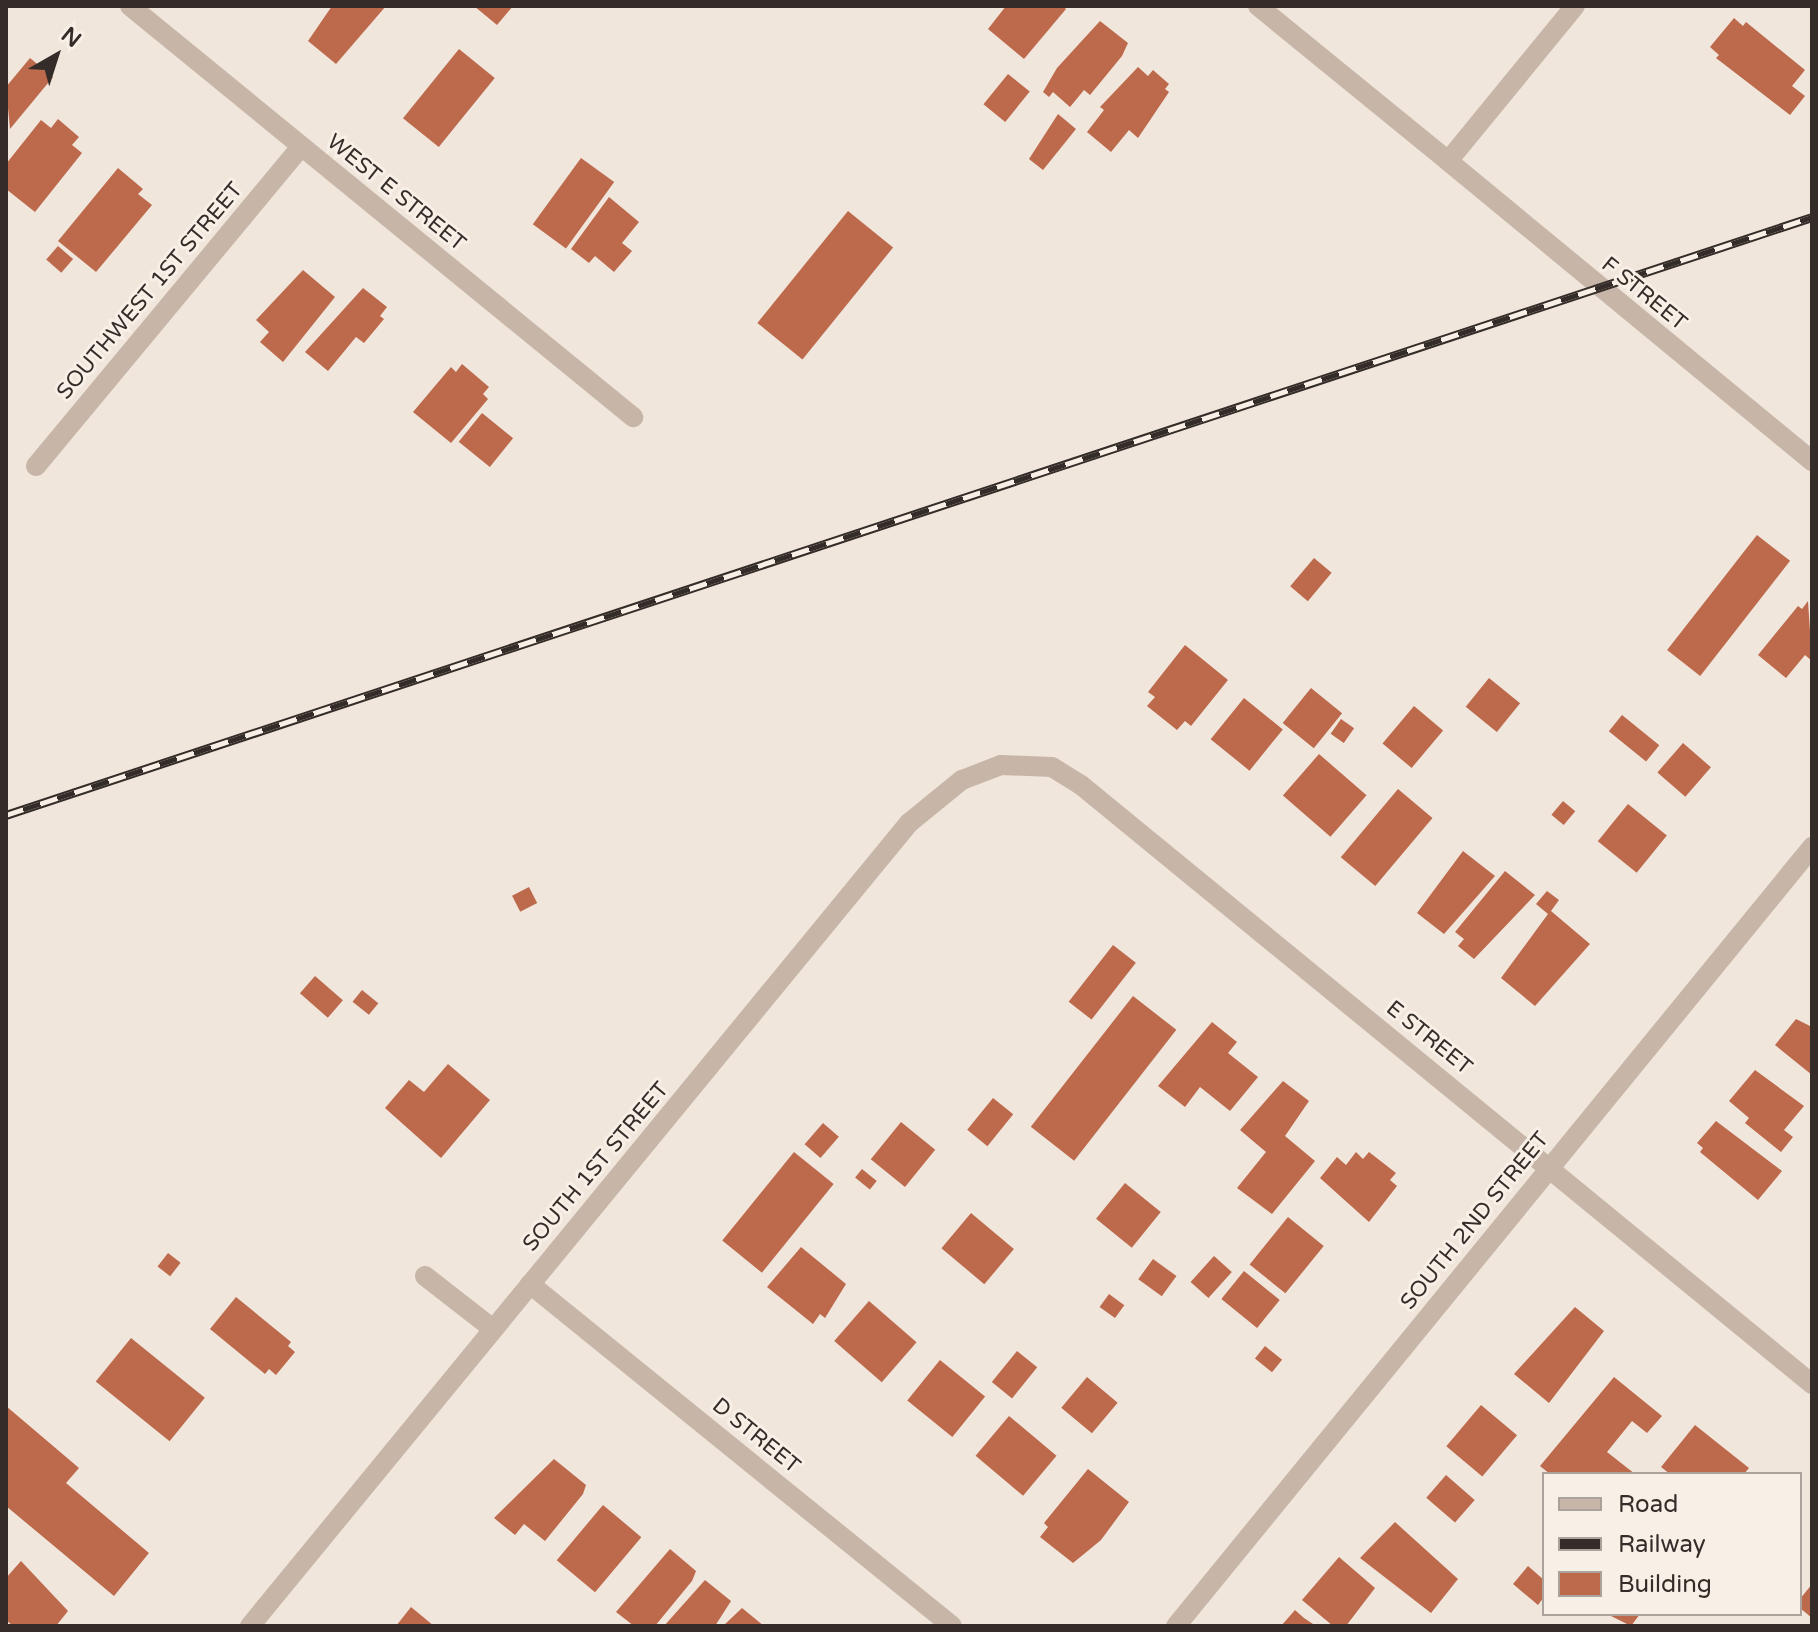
<!DOCTYPE html>
<html>
<head>
<meta charset="utf-8">
<style>
  body { margin:0 }
  #map { position:relative; width:1818px; height:1632px; overflow:hidden; background:#f0e6db; font-family:"Varela Round",sans-serif }
  div>[style] { position:absolute }
  [style*='--x'] { left:calc(var(--x)*1px); top:calc(var(--y)*1px); width:calc(var(--w)*1px); rotate:calc(var(--a)*1deg) }
  .building>* { inset:0; background:#bd694c; transform-origin:0 0 }
  .minor>* { height:20px; margin:-10px; padding:0 10px; transform-origin:10px; border-radius:10px; background:#c7b6a8 }
  .tertiary>* { height:20px; margin:-10px; padding:0 10px; transform-origin:10px; border-radius:10px; background:#c7b6a8 }
  .rail>* { height:9px; margin-top:-4.5px; transform-origin:0; background:repeating-linear-gradient(90deg,#f8f0e7 0 18px,#342c28 0 36px); box-sizing:border-box; border-block:2px solid #342c28 }
  span { translate:-50% -50%; white-space:nowrap; text-align:center; line-height:1.15; -webkit-text-stroke:6px #f8f0e7; paint-order:stroke }
  .street-label { font-size:22px; color:#342c28 }
  .frame { position:absolute; inset:0; border:8px solid #342c28; pointer-events:none }
  .legend { position:absolute; left:1542px; top:1472px; width:260px; height:144px; box-sizing:border-box; background:#f8f0e7; border:2px solid #aaa29b; margin:0; padding:10px 14px; list-style:none; font-size:24px; color:#342c28 }
  .legend li { display:flex; align-items:center; gap:16px; height:40px }
  .legend b { width:40px; border:2px solid #aaa29b }
  .north { position:absolute; left:16px; top:16px; width:80px; height:80px; -webkit-text-stroke:6px #f8f0e7; paint-order:stroke; rotate:39deg; font-size:22px; font-weight:700; line-height:32px; text-align:center; color:#342c28 }
  .north::after { content:''; display:block; margin:auto; width:28px; height:36px; background:#342c28; clip-path:polygon(50% 0,100% 100%,50% 72%,0 100%) }
</style>
</head>
<body>
<div id="map">
  <div class="building">
    <div style="clip-path:polygon(332px 6px,386px 6px,336px 64px,308px 41px)"></div>
    <div style="clip-path:polygon(474px 6px,513px 6px,497px 25px)"></div>
    <div style="clip-path:polygon(1006px 6px,1063px 6px,1066px 9px,1024px 59px,988px 29px)"></div>
    <div style="clip-path:polygon(1734px 18px,1743px 26px,1746px 22px,1805px 70px,1792px 86px,1805px 96px,1790px 115px,1716px 58px,1719px 55px,1710px 47px)"></div>
    <div style="clip-path:polygon(1100px 21px,1128px 43px,1122px 56px,1090px 95px,1084px 90px,1070px 107px,1053px 92px,1049px 97px,1043px 92px,1057px 68px)"></div>
    <div style="left:459px;top:49px;width:46px;height:89px;rotate:39deg"></div>
    <div style="clip-path:polygon(30px 58px,53px 77px,10px 129px,6px 87px)"></div>
    <div style="clip-path:polygon(1138px 67px,1148px 76px,1153px 70px,1169px 84px,1165px 89px,1169px 92px,1138px 138px,1129px 130px,1111px 152px,1087px 132px,1104px 110px,1100px 107px)"></div>
    <div style="left:1008px;top:74px;width:28px;height:39px;rotate:39deg"></div>
    <div style="clip-path:polygon(1058px 114px,1076px 129px,1043px 170px,1029px 159px)"></div>
    <div style="clip-path:polygon(58px 119px,79px 137px,72px 145px,82px 153px,35px 212px,6px 189px,6px 164px,41px 120px,51px 128px)"></div>
    <div style="left:581px;top:158px;width:41px;height:82px;rotate:36deg"></div>
    <div style="clip-path:polygon(118px 168px,143px 189px,138px 194px,152px 205px,96px 272px,58px 241px)"></div>
    <div style="clip-path:polygon(609px 197px,639px 222px,622px 243px,632px 251px,614px 272px,595px 256px,589px 263px,571px 249px)"></div>
    <div style="left:848px;top:211px;width:58px;height:144px;rotate:39deg"></div>
    <div style="left:58px;top:246px;width:20px;height:18px;rotate:41deg"></div>
    <div style="clip-path:polygon(303px 270px,335px 297px,283px 362px,260px 342px,269px 332px,256px 320px)"></div>
    <div style="clip-path:polygon(363px 288px,387px 307px,380px 316px,384px 319px,364px 343px,356px 337px,328px 371px,305px 352px)"></div>
    <div style="clip-path:polygon(462px 364px,489px 387px,483px 394px,488px 399px,451px 443px,413px 412px,451px 367px,456px 372px)"></div>
    <div style="left:482px;top:413px;width:40px;height:37px;rotate:39deg"></div>
    <div style="left:1757px;top:535px;width:42px;height:146px;rotate:38deg"></div>
    <div style="left:1314px;top:558px;width:23px;height:37px;rotate:40deg"></div>
    <div style="clip-path:polygon(1808px 601px,1812px 661px,1805px 655px,1786px 678px,1758px 655px,1798px 606px,1802px 609px)"></div>
    <div style="clip-path:polygon(1185px 645px,1228px 680px,1191px 726px,1185px 721px,1177px 730px,1147px 706px,1155px 697px,1148px 692px)"></div>
    <div style="left:1489px;top:678px;width:40px;height:37px;rotate:39deg"></div>
    <div style="left:1311px;top:688px;width:40px;height:45px;rotate:39deg"></div>
    <div style="left:1244px;top:698px;width:50px;height:53px;rotate:39deg"></div>
    <div style="left:1414px;top:706px;width:38px;height:49px;rotate:40deg"></div>
    <div style="left:1622px;top:715px;width:48px;height:21px;rotate:39deg"></div>
    <div style="left:1341px;top:719px;width:16px;height:18px;rotate:35deg"></div>
    <div style="left:1683px;top:743px;width:37px;height:39px;rotate:41deg"></div>
    <div style="left:1319px;top:754px;width:63px;height:55px;rotate:41deg"></div>
    <div style="left:1398px;top:789px;width:45px;height:89px;rotate:40deg"></div>
    <div style="left:1563px;top:801px;width:16px;height:18px;rotate:40deg"></div>
    <div style="left:1628px;top:804px;width:50px;height:48px;rotate:39deg"></div>
    <div style="clip-path:polygon(1463px 851px,1495px 876px,1444px 934px,1417px 913px)"></div>
    <div style="clip-path:polygon(1505px 871px,1535px 895px,1474px 959px,1458px 946px,1464px 939px,1455px 932px)"></div>
    <div style="left:529px;top:887px;width:18px;height:19px;rotate:63deg"></div>
    <div style="clip-path:polygon(1547px 891px,1559px 900px,1551px 911px,1590px 944px,1535px 1006px,1501px 978px,1548px 914px,1536px 904px)"></div>
    <div style="left:1113px;top:945px;width:29px;height:72px;rotate:38deg"></div>
    <div style="left:315px;top:976px;width:37px;height:23px;rotate:41deg"></div>
    <div style="left:362px;top:990px;width:21px;height:15px;rotate:39deg"></div>
    <div style="left:1133px;top:996px;width:55px;height:166px;rotate:38deg"></div>
    <div style="clip-path:polygon(1796px 1019px,1812px 1027px,1812px 1075px,1775px 1045px)"></div>
    <div style="clip-path:polygon(1212px 1022px,1237px 1042px,1228px 1053px,1258px 1077px,1230px 1111px,1200px 1087px,1185px 1107px,1158px 1086px)"></div>
    <div style="clip-path:polygon(448px 1064px,490px 1100px,441px 1158px,385px 1108px,409px 1080px,424px 1092px)"></div>
    <div style="clip-path:polygon(1755px 1070px,1804px 1106px,1784px 1130px,1793px 1137px,1781px 1152px,1745px 1123px,1749px 1118px,1729px 1101px)"></div>
    <div style="clip-path:polygon(1283px 1081px,1309px 1101px,1285px 1136px,1315px 1161px,1272px 1214px,1237px 1188px,1266px 1152px,1240px 1130px)"></div>
    <div style="left:993px;top:1098px;width:26px;height:41px;rotate:39deg"></div>
    <div style="clip-path:polygon(1716px 1121px,1782px 1171px,1758px 1200px,1700px 1152px,1703px 1148px,1697px 1143px)"></div>
    <div style="left:901px;top:1122px;width:44px;height:48px;rotate:39deg"></div>
    <div style="left:823px;top:1123px;width:21px;height:28px;rotate:41deg"></div>
    <div style="left:794px;top:1152px;width:51px;height:114px;rotate:39deg"></div>
    <div style="clip-path:polygon(1356px 1152px,1363px 1159px,1369px 1152px,1396px 1173px,1390px 1180px,1397px 1186px,1369px 1222px,1320px 1178px,1337px 1157px,1346px 1165px)"></div>
    <div style="left:862px;top:1169px;width:19px;height:11px;rotate:39deg"></div>
    <div style="left:1125px;top:1183px;width:46px;height:46px;rotate:39deg"></div>
    <div style="left:971px;top:1213px;width:56px;height:46px;rotate:40deg"></div>
    <div style="left:1288px;top:1217px;width:46px;height:61px;rotate:39deg"></div>
    <div style="clip-path:polygon(801px 1247px,846px 1284px,825px 1318px,820px 1314px,813px 1324px,767px 1287px)"></div>
    <div style="left:168px;top:1253px;width:16px;height:17px;rotate:38deg"></div>
    <div style="left:1214px;top:1256px;width:24px;height:35px;rotate:42deg"></div>
    <div style="left:1153px;top:1259px;width:29px;height:25px;rotate:36deg"></div>
    <div style="left:1244px;top:1271px;width:46px;height:36px;rotate:39deg"></div>
    <div style="left:1109px;top:1294px;width:19px;height:16px;rotate:36deg"></div>
    <div style="clip-path:polygon(236px 1297px,291px 1342px,288px 1346px,295px 1352px,276px 1375px,269px 1369px,265px 1374px,210px 1329px)"></div>
    <div style="left:869px;top:1301px;width:63px;height:53px;rotate:41deg"></div>
    <div style="clip-path:polygon(1575px 1307px,1604px 1331px,1549px 1403px,1514px 1374px)"></div>
    <div style="left:131px;top:1338px;width:95px;height:56px;rotate:39deg"></div>
    <div style="left:1265px;top:1346px;width:22px;height:16px;rotate:39deg"></div>
    <div style="left:1017px;top:1351px;width:26px;height:40px;rotate:39deg"></div>
    <div style="left:940px;top:1360px;width:58px;height:52px;rotate:39deg"></div>
    <div style="left:1087px;top:1377px;width:40px;height:40px;rotate:40deg"></div>
    <div style="clip-path:polygon(1614px 1377px,1662px 1416px,1647px 1433px,1632px 1421px,1607px 1452px,1635px 1474px,1550px 1474px,1540px 1466px)"></div>
    <div style="left:1481px;top:1405px;width:47px;height:54px;rotate:40deg"></div>
    <div style="clip-path:polygon(6px 1406px,79px 1468px,66px 1483px,149px 1553px,114px 1596px,6px 1506px)"></div>
    <div style="left:1009px;top:1416px;width:62px;height:52px;rotate:40deg"></div>
    <div style="clip-path:polygon(1695px 1425px,1749px 1468px,1744px 1474px,1670px 1474px,1661px 1467px)"></div>
    <div style="clip-path:polygon(554px 1459px,586px 1485px,583px 1494px,545px 1541px,524px 1524px,515px 1535px,494px 1518px)"></div>
    <div style="clip-path:polygon(1088px 1469px,1129px 1502px,1101px 1540px,1073px 1563px,1040px 1537px,1048px 1527px,1044px 1523px)"></div>
    <div style="left:1446px;top:1475px;width:38px;height:30px;rotate:41deg"></div>
    <div style="left:603px;top:1505px;width:50px;height:72px;rotate:40deg"></div>
    <div style="clip-path:polygon(1395px 1522px,1458px 1579px,1431px 1613px,1360px 1558px)"></div>
    <div style="clip-path:polygon(670px 1549px,696px 1571px,692px 1581px,655px 1626px,634px 1626px,616px 1612px)"></div>
    <div style="clip-path:polygon(1339px 1557px,1375px 1588px,1346px 1626px,1333px 1626px,1302px 1600px)"></div>
    <div style="clip-path:polygon(21px 1561px,68px 1611px,56px 1626px,13px 1626px,6px 1620px,6px 1578px)"></div>
    <div style="clip-path:polygon(1528px 1566px,1544px 1580px,1544px 1597px,1538px 1605px,1513px 1584px)"></div>
    <div style="clip-path:polygon(705px 1580px,731px 1601px,715px 1626px,664px 1626px)"></div>
    <div style="clip-path:polygon(1812px 1584px,1812px 1618px,1800px 1608px,1800px 1599px)"></div>
    <div style="clip-path:polygon(411px 1607px,434px 1626px,396px 1626px)"></div>
    <div style="clip-path:polygon(742px 1608px,764px 1626px,723px 1626px)"></div>
    <div style="clip-path:polygon(1295px 1610px,1304px 1618px,1316px 1626px,1281px 1626px)"></div>
    <div style="clip-path:polygon(1607px 1614px,1640px 1614px,1631px 1626px)"></div>
  </div>
  <div class="minor">
    <div style="--x:130;--y:6;--w:650;--a:39.25"></div>
    <div style="--x:1258;--y:6;--w:245;--a:39.2"></div>
    <div style="--x:36;--y:466;--w:415;--a:-50.3"></div>
    <div style="--x:425;--y:1276;--w:86;--a:37.9"></div>
    <div style="--x:530;--y:1284;--w:543;--a:39.02"></div>
    <div style="--x:250;--y:1626;--w:1039;--a:-50.63"></div>
    <div style="--x:909;--y:823;--w:68;--a:-39.1"></div>
    <div style="--x:962;--y:780;--w:42;--a:-21"></div>
    <div style="--x:1001;--y:765;--w:51;--a:2.2"></div>
    <div style="--x:1052;--y:767;--w:34;--a:32"></div>
    <div style="--x:1081;--y:785;--w:945;--a:39.33"></div>
  </div>
  <div class="tertiary">
    <div style="--x:1575;--y:6;--w:200;--a:129.3"></div>
    <div style="--x:1448;--y:161;--w:472;--a:39.5"></div>
    <div style="--x:1176;--y:1626;--w:1006;--a:-50.77"></div>
  </div>
  <div class="rail">
    <div style="--x:6;--y:815;--w:1902;--a:-18.32"></div>
  </div>
  <div class="street-label">
    <span style="left:396px;top:193px;rotate:39deg">WEST E STREET</span>
    <span style="left:150px;top:291px;rotate:-50deg">SOUTHWEST 1ST STREET</span>
    <span style="left:1644px;top:294px;rotate:39deg">F STREET</span>
    <span style="left:1429px;top:1038px;rotate:39deg">E STREET</span>
    <span style="left:596px;top:1167px;rotate:-50deg">SOUTH 1ST STREET</span>
    <span style="left:1475px;top:1221px;rotate:-51deg">SOUTH 2ND STREET</span>
    <span style="left:756px;top:1436px;rotate:39deg">D STREET</span>
  </div>
  <div class="frame"></div>
  <ul class="legend">
  <li><b style="height:10px;background:#c7b6a8"></b>Road</li>
  <li><b style="height:10px;background:#342c28"></b>Railway</li>
  <li><b style="height:22px;background:#bd694c"></b>Building</li>
  </ul>
  <div class="north">N</div>
</div>
</body>
</html>
